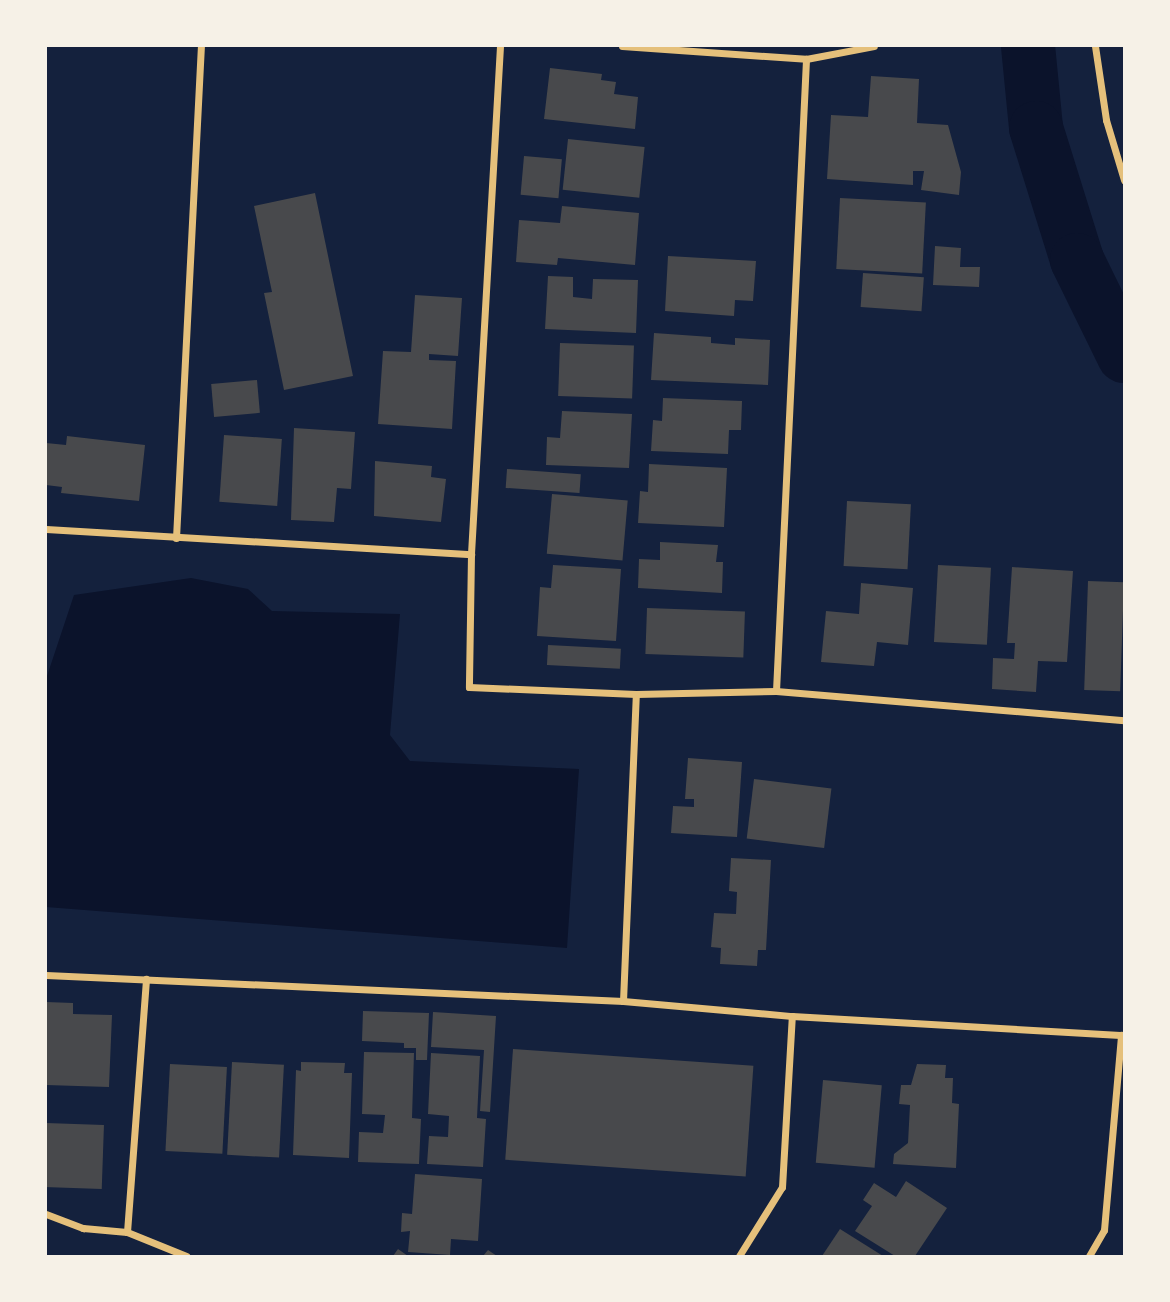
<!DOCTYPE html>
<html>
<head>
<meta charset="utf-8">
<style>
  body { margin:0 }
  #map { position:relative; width:1170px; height:1302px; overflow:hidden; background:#14213d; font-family:Rubik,sans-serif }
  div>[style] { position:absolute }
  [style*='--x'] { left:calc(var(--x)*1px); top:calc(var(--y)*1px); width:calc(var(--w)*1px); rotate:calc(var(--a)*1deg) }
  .water>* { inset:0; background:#0b132b }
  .canal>* { height:54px; margin:-27px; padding:0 27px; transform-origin:27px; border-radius:27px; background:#0b132b }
  .building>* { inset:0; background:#48494c; transform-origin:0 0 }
  .minor>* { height:7px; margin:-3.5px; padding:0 3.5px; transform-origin:3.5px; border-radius:3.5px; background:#e5c07b }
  span { translate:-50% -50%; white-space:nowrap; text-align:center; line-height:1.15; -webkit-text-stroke:5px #f6f1e7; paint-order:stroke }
  .frame { position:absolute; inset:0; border:47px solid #f6f1e7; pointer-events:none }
</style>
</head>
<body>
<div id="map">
  <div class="water">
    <div style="clip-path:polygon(191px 578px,248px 589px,272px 611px,400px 614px,390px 735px,410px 761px,579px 769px,567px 948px,46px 907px,46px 679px,74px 595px)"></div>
  </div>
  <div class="canal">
    <div style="--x:1028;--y:46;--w:82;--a:84.4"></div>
    <div style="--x:1036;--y:128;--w:138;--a:72.7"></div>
    <div style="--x:1077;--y:260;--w:107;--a:63.9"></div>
  </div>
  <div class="building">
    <div style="clip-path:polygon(550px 68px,602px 74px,601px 80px,616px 82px,614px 94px,638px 97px,635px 129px,544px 119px)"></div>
    <div style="clip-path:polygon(871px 76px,919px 79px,917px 123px,948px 125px,961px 172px,959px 195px,921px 190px,924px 171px,913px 171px,913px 185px,827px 179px,831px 115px,868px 117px)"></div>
    <div style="left:568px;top:139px;width:77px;height:51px;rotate:6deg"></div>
    <div style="left:524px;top:156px;width:38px;height:39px;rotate:5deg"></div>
    <div style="clip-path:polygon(315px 193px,353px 376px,284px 390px,264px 293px,272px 292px,254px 206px)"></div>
    <div style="left:840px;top:198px;width:86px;height:71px;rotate:3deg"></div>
    <div style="clip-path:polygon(562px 206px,639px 213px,635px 265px,558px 258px,557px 265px,516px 262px,519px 220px,560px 223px)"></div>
    <div style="clip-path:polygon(935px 246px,961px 248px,960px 267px,980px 267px,979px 287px,933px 285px)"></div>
    <div style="clip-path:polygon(668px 256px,756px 261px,753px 301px,735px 300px,734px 316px,665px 311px)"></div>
    <div style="left:863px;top:273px;width:61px;height:34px;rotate:4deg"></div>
    <div style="clip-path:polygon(548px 276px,573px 277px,573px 297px,592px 299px,593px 279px,638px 280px,636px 333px,545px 329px)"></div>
    <div style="clip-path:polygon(415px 295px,462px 298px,458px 356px,429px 354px,429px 360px,456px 361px,452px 429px,378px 424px,383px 351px,411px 352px)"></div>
    <div style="clip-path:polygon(654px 333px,711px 337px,711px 343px,735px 345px,735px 338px,770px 340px,768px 385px,651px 380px)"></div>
    <div style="left:560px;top:343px;width:74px;height:53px;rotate:2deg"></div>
    <div style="left:257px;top:380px;width:33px;height:46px;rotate:85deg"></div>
    <div style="clip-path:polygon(663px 398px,742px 401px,741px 430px,729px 430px,728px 454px,651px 451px,653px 420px,662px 421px)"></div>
    <div style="clip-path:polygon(562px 411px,632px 414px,629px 468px,546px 465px,547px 437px,560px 438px)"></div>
    <div style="clip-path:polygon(294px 428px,355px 432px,351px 489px,337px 488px,334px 522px,291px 520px)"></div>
    <div style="left:224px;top:435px;width:58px;height:67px;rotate:4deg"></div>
    <div style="clip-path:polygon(67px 436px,145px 445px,139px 501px,61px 493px,62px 487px,46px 485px,46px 443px,66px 445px)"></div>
    <div style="clip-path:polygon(375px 461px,432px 466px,431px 477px,446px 479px,441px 522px,374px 516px)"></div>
    <div style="clip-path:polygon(649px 464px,727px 468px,724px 527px,638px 523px,640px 491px,648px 492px)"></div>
    <div style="left:507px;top:469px;width:74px;height:19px;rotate:4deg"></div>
    <div style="left:552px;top:494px;width:76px;height:60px;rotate:5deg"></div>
    <div style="left:847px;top:501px;width:64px;height:65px;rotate:3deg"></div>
    <div style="clip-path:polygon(660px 542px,718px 545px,716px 562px,723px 562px,722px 593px,638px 588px,639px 559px,660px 560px)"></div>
    <div style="clip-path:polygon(553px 565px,621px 569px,616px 641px,537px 636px,540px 587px,551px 588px)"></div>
    <div style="left:938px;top:565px;width:53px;height:77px;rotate:3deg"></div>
    <div style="clip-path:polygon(1012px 567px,1073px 571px,1067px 662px,1038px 661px,1036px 692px,992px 689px,993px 658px,1014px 659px,1015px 643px,1007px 643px)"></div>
    <div style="left:1088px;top:581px;width:36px;height:109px;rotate:2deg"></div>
    <div style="clip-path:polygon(861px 583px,913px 588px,908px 645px,877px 642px,874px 666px,821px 662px,826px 611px,859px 614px)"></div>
    <div style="left:647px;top:608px;width:98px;height:46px;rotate:2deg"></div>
    <div style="left:548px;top:645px;width:73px;height:20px;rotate:3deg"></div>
    <div style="clip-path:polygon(688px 758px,742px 762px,737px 837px,671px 833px,673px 806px,694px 807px,694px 799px,685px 799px)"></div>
    <div style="left:754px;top:779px;width:78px;height:60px;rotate:7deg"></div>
    <div style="clip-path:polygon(731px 858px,771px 860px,766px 950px,758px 950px,757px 966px,720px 964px,721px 948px,711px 947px,714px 913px,736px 914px,737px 892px,729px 891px)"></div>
    <div style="clip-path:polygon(46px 1002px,73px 1003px,73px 1014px,112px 1015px,109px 1087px,46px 1085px)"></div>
    <div style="clip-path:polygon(363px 1011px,429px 1013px,427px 1060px,416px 1060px,416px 1048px,404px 1048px,404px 1043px,362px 1041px)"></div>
    <div style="clip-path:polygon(433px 1012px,496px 1016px,490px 1112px,480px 1111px,484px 1050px,431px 1047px)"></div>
    <div style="left:513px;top:1049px;width:241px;height:111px;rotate:4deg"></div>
    <div style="clip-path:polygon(364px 1052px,414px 1053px,412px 1118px,421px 1119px,419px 1164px,358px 1162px,359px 1132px,383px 1133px,385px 1115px,362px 1114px)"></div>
    <div style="clip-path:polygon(431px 1053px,480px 1056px,477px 1118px,486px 1119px,483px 1167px,427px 1164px,429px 1136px,448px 1137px,449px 1116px,428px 1114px)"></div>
    <div style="left:232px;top:1062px;width:52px;height:93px;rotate:3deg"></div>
    <div style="clip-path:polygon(301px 1062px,345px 1063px,344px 1073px,352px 1073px,349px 1158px,293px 1155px,296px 1070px,301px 1071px)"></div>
    <div style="left:170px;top:1064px;width:57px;height:87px;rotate:3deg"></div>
    <div style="clip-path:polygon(917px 1064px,946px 1065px,945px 1078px,953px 1078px,952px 1103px,959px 1104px,956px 1168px,893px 1164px,894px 1154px,908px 1143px,910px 1105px,899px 1104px,901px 1085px,911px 1085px)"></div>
    <div style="left:823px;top:1080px;width:59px;height:83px;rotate:5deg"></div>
    <div style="left:46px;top:1123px;width:58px;height:64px;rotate:2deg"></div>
    <div style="clip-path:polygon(415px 1174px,482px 1179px,478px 1241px,451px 1239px,450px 1255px,408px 1252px,410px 1231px,401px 1232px,402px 1213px,412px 1214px)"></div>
    <div style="clip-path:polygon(906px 1181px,947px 1208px,915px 1256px,895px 1256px,855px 1231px,872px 1206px,863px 1200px,874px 1183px,896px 1197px)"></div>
    <div style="clip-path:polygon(840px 1229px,883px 1256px,822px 1256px)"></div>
    <div style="clip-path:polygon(398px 1249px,408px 1256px,393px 1256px)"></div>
    <div style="clip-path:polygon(488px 1250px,497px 1256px,483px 1256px)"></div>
  </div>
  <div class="minor">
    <div style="--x:500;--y:46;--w:509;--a:93.27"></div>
    <div style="--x:471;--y:554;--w:133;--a:90.9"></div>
    <div style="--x:469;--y:687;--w:167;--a:2.4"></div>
    <div style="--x:636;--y:694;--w:140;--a:-1.2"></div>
    <div style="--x:776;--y:691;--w:349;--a:4.8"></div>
    <div style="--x:622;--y:46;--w:184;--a:4"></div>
    <div style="--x:806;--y:59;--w:69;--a:-10.8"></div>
    <div style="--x:1095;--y:46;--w:75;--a:81.5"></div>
    <div style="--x:1106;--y:120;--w:63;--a:73.3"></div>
    <div style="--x:46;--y:529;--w:426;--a:3.4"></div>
    <div style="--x:176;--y:538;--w:493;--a:-87.1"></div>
    <div style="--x:776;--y:691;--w:633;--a:-87.28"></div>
    <div style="--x:46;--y:975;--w:578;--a:2.58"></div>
    <div style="--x:623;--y:1001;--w:170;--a:5.1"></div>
    <div style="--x:792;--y:1016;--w:333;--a:3.3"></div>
    <div style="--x:623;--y:1001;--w:307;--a:-87.6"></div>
    <div style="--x:46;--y:1214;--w:40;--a:21"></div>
    <div style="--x:83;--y:1228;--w:44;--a:5.2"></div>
    <div style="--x:127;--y:1232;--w:64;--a:22.1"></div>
    <div style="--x:127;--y:1232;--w:254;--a:-85.7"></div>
    <div style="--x:739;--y:1256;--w:81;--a:-58.1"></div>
    <div style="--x:782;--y:1187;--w:171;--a:-86.7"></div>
    <div style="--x:1089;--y:1256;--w:30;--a:-60"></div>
    <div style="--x:1104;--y:1230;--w:196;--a:-85"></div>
  </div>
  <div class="frame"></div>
</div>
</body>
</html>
